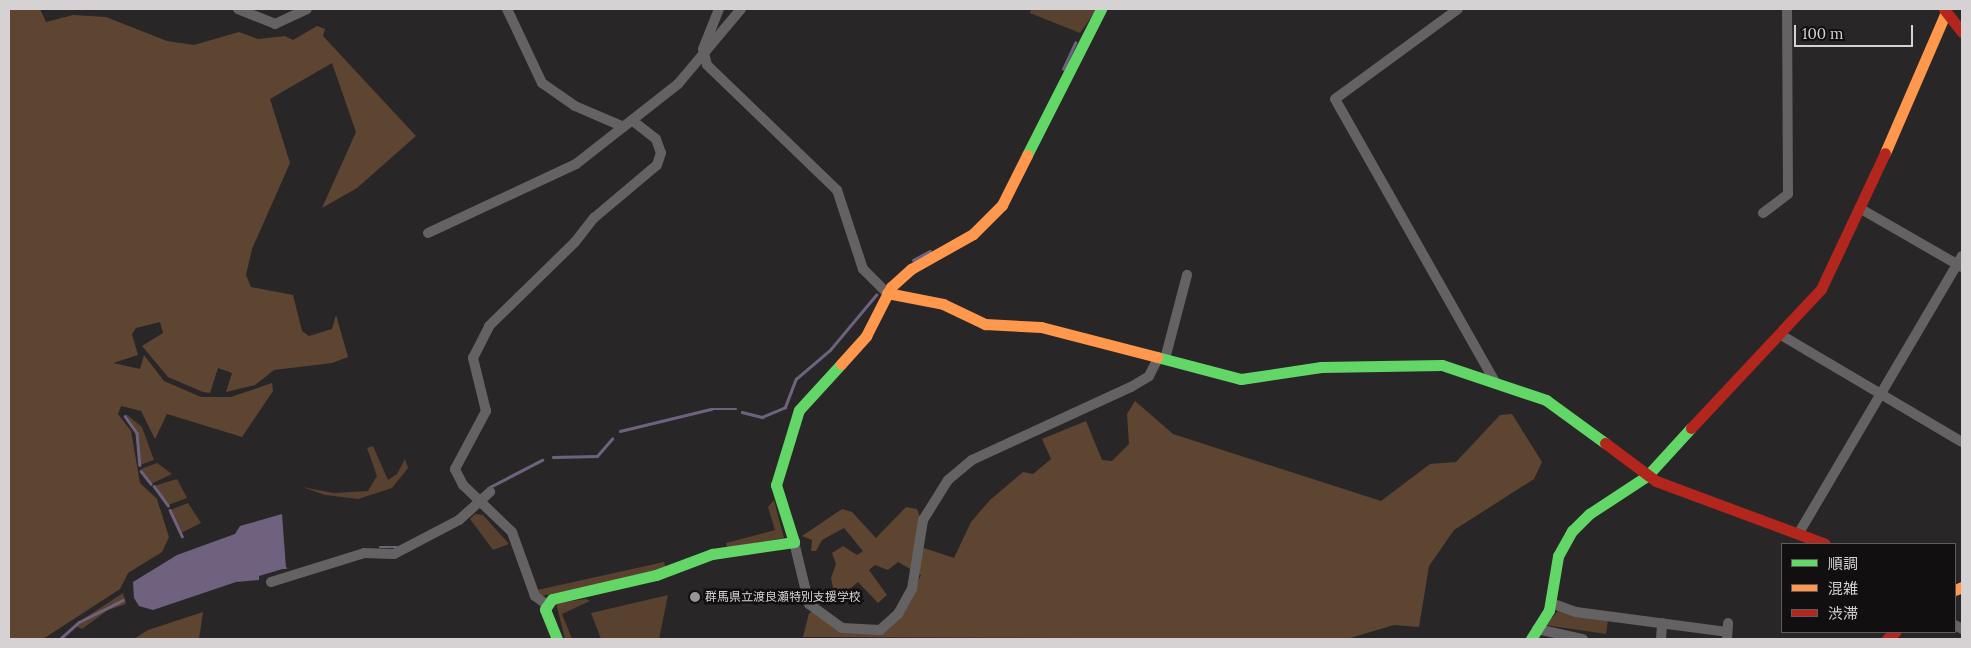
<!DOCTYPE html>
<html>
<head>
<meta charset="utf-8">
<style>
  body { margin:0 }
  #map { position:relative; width:1971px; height:648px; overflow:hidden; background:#292627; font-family:Lora,"Noto Sans JP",serif }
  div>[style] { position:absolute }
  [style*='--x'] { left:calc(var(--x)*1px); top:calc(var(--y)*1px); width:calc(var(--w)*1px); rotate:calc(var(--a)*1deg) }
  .green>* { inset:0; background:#58412f }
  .forest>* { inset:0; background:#5e4531 }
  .water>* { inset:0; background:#6f627f }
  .stream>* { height:2.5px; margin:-1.25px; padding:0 1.25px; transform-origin:1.25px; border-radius:1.25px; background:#6f627f }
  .street>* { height:10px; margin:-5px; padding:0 5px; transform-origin:5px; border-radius:5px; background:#646262 }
  .fast>* { height:11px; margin:-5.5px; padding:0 5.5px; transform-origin:5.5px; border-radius:5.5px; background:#63d668 }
  .slow>* { height:11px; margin:-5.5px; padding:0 5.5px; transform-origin:5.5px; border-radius:5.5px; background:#ff974d }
  .jam>* { height:11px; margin:-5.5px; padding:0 5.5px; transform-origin:5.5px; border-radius:5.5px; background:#b3261e }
  .dots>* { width:14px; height:14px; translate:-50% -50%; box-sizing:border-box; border:2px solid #110f0f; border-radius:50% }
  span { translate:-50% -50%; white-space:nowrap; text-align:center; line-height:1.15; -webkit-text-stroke:5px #110f0f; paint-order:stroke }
  .poi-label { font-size:12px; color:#d6d2d3 }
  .left { translate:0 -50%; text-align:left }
  .frame { position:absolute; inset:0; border:10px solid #d6d2d3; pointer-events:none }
  .legend { position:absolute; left:1781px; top:543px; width:175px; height:90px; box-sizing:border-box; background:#110f0f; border:1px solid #605d5d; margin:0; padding:6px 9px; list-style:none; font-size:15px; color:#d6d2d3 }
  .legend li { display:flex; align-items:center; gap:10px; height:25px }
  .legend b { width:25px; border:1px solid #605d5d }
  .scale { position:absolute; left:1794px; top:25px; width:119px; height:22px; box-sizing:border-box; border:2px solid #d6d2d3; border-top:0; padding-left:6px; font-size:15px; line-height:18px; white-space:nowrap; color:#d6d2d3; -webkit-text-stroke:4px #110f0f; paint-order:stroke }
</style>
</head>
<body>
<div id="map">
  <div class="green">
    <div style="clip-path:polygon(1031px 9px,1097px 9px,1080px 33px,1030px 13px)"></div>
    <div style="clip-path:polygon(126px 414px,142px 427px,154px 460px,140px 465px,137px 433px)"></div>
    <div style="clip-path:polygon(373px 446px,388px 480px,397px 474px,405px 459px,408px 468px,392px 488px,358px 499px,325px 495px,302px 487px,334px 493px,368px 491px,377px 476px,367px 448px)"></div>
    <div style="clip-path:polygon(157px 463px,172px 474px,151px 484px,141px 469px)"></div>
    <div style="clip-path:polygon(177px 479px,187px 498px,168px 505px,154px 486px)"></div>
    <div style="clip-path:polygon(774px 500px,784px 538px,727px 548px,726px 543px,775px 530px,768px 507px)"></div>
    <div style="clip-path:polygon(188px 503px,201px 523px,181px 533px,170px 510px)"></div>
    <div style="clip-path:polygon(475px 514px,483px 515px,509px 544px,493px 550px,470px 519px)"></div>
    <div style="clip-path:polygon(664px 562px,666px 569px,589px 590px,538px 596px,537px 590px)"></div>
    <div style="clip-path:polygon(123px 593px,126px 604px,108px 610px,82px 629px,74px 625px)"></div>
    <div style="clip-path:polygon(668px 595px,659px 639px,601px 639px,591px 613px)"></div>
    <div style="clip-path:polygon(586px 599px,590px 601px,562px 614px,572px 639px,565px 639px,556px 603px)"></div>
    <div style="clip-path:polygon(1558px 611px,1608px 620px,1606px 634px,1545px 625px)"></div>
  </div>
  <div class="forest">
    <div style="clip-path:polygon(9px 9px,40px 9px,46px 22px,73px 15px,106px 17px,167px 41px,194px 45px,239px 32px,258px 39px,285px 36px,293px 40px,317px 26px,325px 29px,323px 36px,416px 136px,357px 188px,322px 208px,356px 132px,332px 63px,270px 99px,290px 163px,252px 249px,246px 275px,251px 287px,293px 295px,302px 331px,309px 336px,332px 329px,336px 315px,348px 357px,332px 363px,274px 370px,255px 385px,226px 392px,232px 373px,218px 368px,210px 393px,203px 392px,168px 377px,142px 346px,163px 333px,160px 322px,136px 328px,132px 334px,138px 355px,113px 363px,140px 369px,144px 355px,164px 381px,201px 397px,231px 397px,272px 383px,273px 391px,242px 437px,167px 414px,155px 439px,141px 411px,121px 406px,118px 414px,131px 431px,140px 483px,157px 499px,169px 537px,162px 552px,128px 573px,120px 589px,43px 639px,9px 639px)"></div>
    <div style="clip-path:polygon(1135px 401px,1173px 434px,1381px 501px,1430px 464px,1456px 462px,1500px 415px,1512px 414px,1542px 462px,1534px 479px,1454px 530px,1429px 566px,1419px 627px,1394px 625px,1347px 639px,803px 637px,809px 613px,815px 611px,844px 632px,880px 634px,905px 610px,921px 575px,898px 562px,888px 570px,875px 565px,869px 570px,887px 595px,878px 603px,858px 582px,836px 601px,831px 578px,836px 564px,832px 553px,843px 546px,857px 555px,863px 551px,844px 528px,822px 540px,816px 551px,811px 551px,812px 540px,802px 536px,842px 509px,852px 512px,876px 538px,906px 507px,917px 509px,920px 517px,915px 545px,954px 558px,971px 522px,990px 500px,1023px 472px,1033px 474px,1051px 459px,1042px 439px,1086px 421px,1102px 460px,1112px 461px,1129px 444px,1127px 414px)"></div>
    <div style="clip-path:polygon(203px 612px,199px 639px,134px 639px,148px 630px)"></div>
  </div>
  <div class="water">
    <div style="clip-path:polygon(282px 514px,286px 568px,259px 576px,259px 580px,236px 582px,153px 610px,139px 606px,134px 598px,133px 582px,177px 555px,235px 534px,240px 526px)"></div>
  </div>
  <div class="stream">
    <div style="--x:1063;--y:69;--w:29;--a:-65"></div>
    <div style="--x:913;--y:260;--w:19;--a:-28"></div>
    <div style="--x:742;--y:412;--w:21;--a:14"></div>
    <div style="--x:762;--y:417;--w:25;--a:-23"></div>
    <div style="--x:785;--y:407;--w:30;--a:-69"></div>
    <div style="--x:796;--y:379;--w:45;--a:-40.5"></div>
    <div style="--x:830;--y:350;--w:72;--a:-50.1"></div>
    <div style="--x:125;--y:416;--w:21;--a:55"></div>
    <div style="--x:137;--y:433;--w:32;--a:85"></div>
    <div style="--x:620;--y:431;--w:94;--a:-13.6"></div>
    <div style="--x:711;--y:409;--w:25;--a:0"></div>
    <div style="--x:553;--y:457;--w:44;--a:-1.3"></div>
    <div style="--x:597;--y:456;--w:23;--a:-49"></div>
    <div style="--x:141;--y:471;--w:16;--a:52"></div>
    <div style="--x:154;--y:486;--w:24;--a:54"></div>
    <div style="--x:488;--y:488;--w:61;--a:-27.4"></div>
    <div style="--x:170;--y:510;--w:29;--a:65"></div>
    <div style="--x:380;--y:547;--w:17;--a:0"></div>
    <div style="--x:270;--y:568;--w:16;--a:0"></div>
    <div style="--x:60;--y:639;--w:25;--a:-42"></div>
    <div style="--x:79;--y:622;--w:49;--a:-26.6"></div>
  </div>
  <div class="street">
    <div style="--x:238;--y:9;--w:40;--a:22"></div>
    <div style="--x:275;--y:24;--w:35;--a:-25"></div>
    <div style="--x:507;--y:9;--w:82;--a:64.7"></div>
    <div style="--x:542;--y:83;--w:40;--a:34.9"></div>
    <div style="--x:575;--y:106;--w:53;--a:23.2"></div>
    <div style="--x:719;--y:9;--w:43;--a:111.8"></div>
    <div style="--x:703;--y:49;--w:16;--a:76"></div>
    <div style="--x:707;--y:65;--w:180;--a:43.9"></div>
    <div style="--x:837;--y:190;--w:83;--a:71.8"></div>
    <div style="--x:863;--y:269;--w:34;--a:45"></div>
    <div style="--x:1458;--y:9;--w:152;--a:143.8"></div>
    <div style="--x:1335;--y:99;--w:327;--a:60.5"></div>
    <div style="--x:1861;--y:209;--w:116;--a:29.9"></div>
    <div style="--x:1763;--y:213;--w:31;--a:-37"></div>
    <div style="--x:1788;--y:194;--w:185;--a:-90.3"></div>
    <div style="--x:428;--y:233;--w:163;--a:-25"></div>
    <div style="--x:576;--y:164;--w:130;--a:-38.1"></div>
    <div style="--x:678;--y:84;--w:98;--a:-50"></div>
    <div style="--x:1781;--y:335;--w:210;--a:30.6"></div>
    <div style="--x:1165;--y:359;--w:87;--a:-75.3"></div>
    <div style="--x:1800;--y:531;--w:319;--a:-59.5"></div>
    <div style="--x:794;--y:542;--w:64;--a:76.4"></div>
    <div style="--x:809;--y:604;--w:41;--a:36"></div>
    <div style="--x:842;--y:628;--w:38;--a:3"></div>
    <div style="--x:880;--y:630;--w:24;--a:-42"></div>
    <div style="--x:898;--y:614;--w:29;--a:-61"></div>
    <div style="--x:912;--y:589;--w:70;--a:-80.9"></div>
    <div style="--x:923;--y:520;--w:47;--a:-58"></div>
    <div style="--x:948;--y:480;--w:31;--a:-40"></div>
    <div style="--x:972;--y:460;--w:175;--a:-24.7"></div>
    <div style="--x:1131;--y:387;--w:21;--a:-31"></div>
    <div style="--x:1149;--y:376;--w:20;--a:-63"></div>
    <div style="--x:271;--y:582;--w:97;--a:-17.3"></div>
    <div style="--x:364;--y:553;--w:30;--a:2"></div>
    <div style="--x:394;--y:554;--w:73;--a:-27.6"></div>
    <div style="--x:459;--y:520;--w:42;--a:-42.1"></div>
    <div style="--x:1551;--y:603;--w:27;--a:20"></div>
    <div style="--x:1576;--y:612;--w:152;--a:7.5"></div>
    <div style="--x:546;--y:604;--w:14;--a:-144"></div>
    <div style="--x:535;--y:596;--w:68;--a:-109.8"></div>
    <div style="--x:512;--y:532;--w:68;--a:-136.2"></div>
    <div style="--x:463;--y:485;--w:18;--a:-117"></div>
    <div style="--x:455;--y:469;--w:66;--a:-61.9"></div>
    <div style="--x:486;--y:411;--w:55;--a:-103.8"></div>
    <div style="--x:473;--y:358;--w:36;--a:-63"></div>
    <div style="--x:489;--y:326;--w:120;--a:-44.3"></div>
    <div style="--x:575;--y:242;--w:31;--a:-52"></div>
    <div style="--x:594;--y:218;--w:82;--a:-40.1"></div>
    <div style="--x:657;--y:165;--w:13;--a:-72"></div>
    <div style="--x:661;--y:153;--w:15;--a:-110"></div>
    <div style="--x:656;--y:139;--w:29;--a:-142"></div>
    <div style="--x:1955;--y:625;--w:8;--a:30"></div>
    <div style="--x:1537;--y:629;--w:47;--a:12.3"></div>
    <div style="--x:1661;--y:639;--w:16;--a:-86"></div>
    <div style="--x:1727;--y:639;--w:16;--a:-86"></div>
  </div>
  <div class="fast">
    <div style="--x:1027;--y:155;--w:164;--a:-63.1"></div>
    <div style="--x:1157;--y:357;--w:87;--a:14.7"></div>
    <div style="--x:1241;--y:379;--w:81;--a:-8.5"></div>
    <div style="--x:1321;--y:367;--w:121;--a:-0.9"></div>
    <div style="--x:1442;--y:365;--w:110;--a:18.6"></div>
    <div style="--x:1546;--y:400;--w:73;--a:36.1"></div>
    <div style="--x:557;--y:639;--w:32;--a:-112"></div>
    <div style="--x:545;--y:609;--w:12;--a:-55"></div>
    <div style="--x:552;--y:599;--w:107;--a:-13"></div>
    <div style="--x:656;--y:575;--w:60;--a:-20.6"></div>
    <div style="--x:712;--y:554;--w:83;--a:-8.3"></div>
    <div style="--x:794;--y:542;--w:60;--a:-107.5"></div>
    <div style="--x:776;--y:485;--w:78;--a:-73"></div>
    <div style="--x:799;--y:410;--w:62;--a:-47.6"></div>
    <div style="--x:1531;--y:639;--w:34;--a:-58"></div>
    <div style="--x:1549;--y:610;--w:55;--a:-80.5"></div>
    <div style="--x:1558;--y:556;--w:29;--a:-61"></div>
    <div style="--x:1572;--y:531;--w:24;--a:-45"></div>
    <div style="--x:1589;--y:514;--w:69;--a:-33.2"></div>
    <div style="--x:1647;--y:476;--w:65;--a:-47.5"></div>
  </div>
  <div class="slow">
    <div style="--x:1885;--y:153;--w:154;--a:-66.6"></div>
    <div style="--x:887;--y:293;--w:57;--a:11.1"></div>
    <div style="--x:943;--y:304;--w:47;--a:25.5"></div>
    <div style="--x:985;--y:324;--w:56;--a:3.1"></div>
    <div style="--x:1041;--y:327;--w:120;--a:14.5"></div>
    <div style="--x:841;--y:364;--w:38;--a:-48"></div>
    <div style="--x:866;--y:336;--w:55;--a:-63"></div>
    <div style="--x:891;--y:287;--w:27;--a:-42"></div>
    <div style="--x:911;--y:269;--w:71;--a:-29.4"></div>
    <div style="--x:973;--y:234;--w:41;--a:-45"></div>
    <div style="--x:1002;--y:205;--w:56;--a:-63.4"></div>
    <div style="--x:1955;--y:590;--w:8;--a:-23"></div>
  </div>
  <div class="jam">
    <div style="--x:1944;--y:9;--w:29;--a:52"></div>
    <div style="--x:1691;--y:428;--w:190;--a:-46.9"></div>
    <div style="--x:1821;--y:289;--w:150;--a:-64.8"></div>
    <div style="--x:1605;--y:443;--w:64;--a:36.7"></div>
    <div style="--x:1656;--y:481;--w:180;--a:20.4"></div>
    <div style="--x:1887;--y:639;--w:11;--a:-41"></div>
  </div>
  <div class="dots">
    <div style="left:695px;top:597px;background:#999697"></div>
  </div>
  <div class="poi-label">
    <span class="left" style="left:705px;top:597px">群馬県立渡良瀬特別支援学校</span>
  </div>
  <div class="frame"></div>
  <ul class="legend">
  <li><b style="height:6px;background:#63d668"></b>順調</li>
  <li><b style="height:6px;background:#ff974d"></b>混雑</li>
  <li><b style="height:6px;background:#b3261e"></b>渋滞</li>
  </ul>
  <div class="scale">100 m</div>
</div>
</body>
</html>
